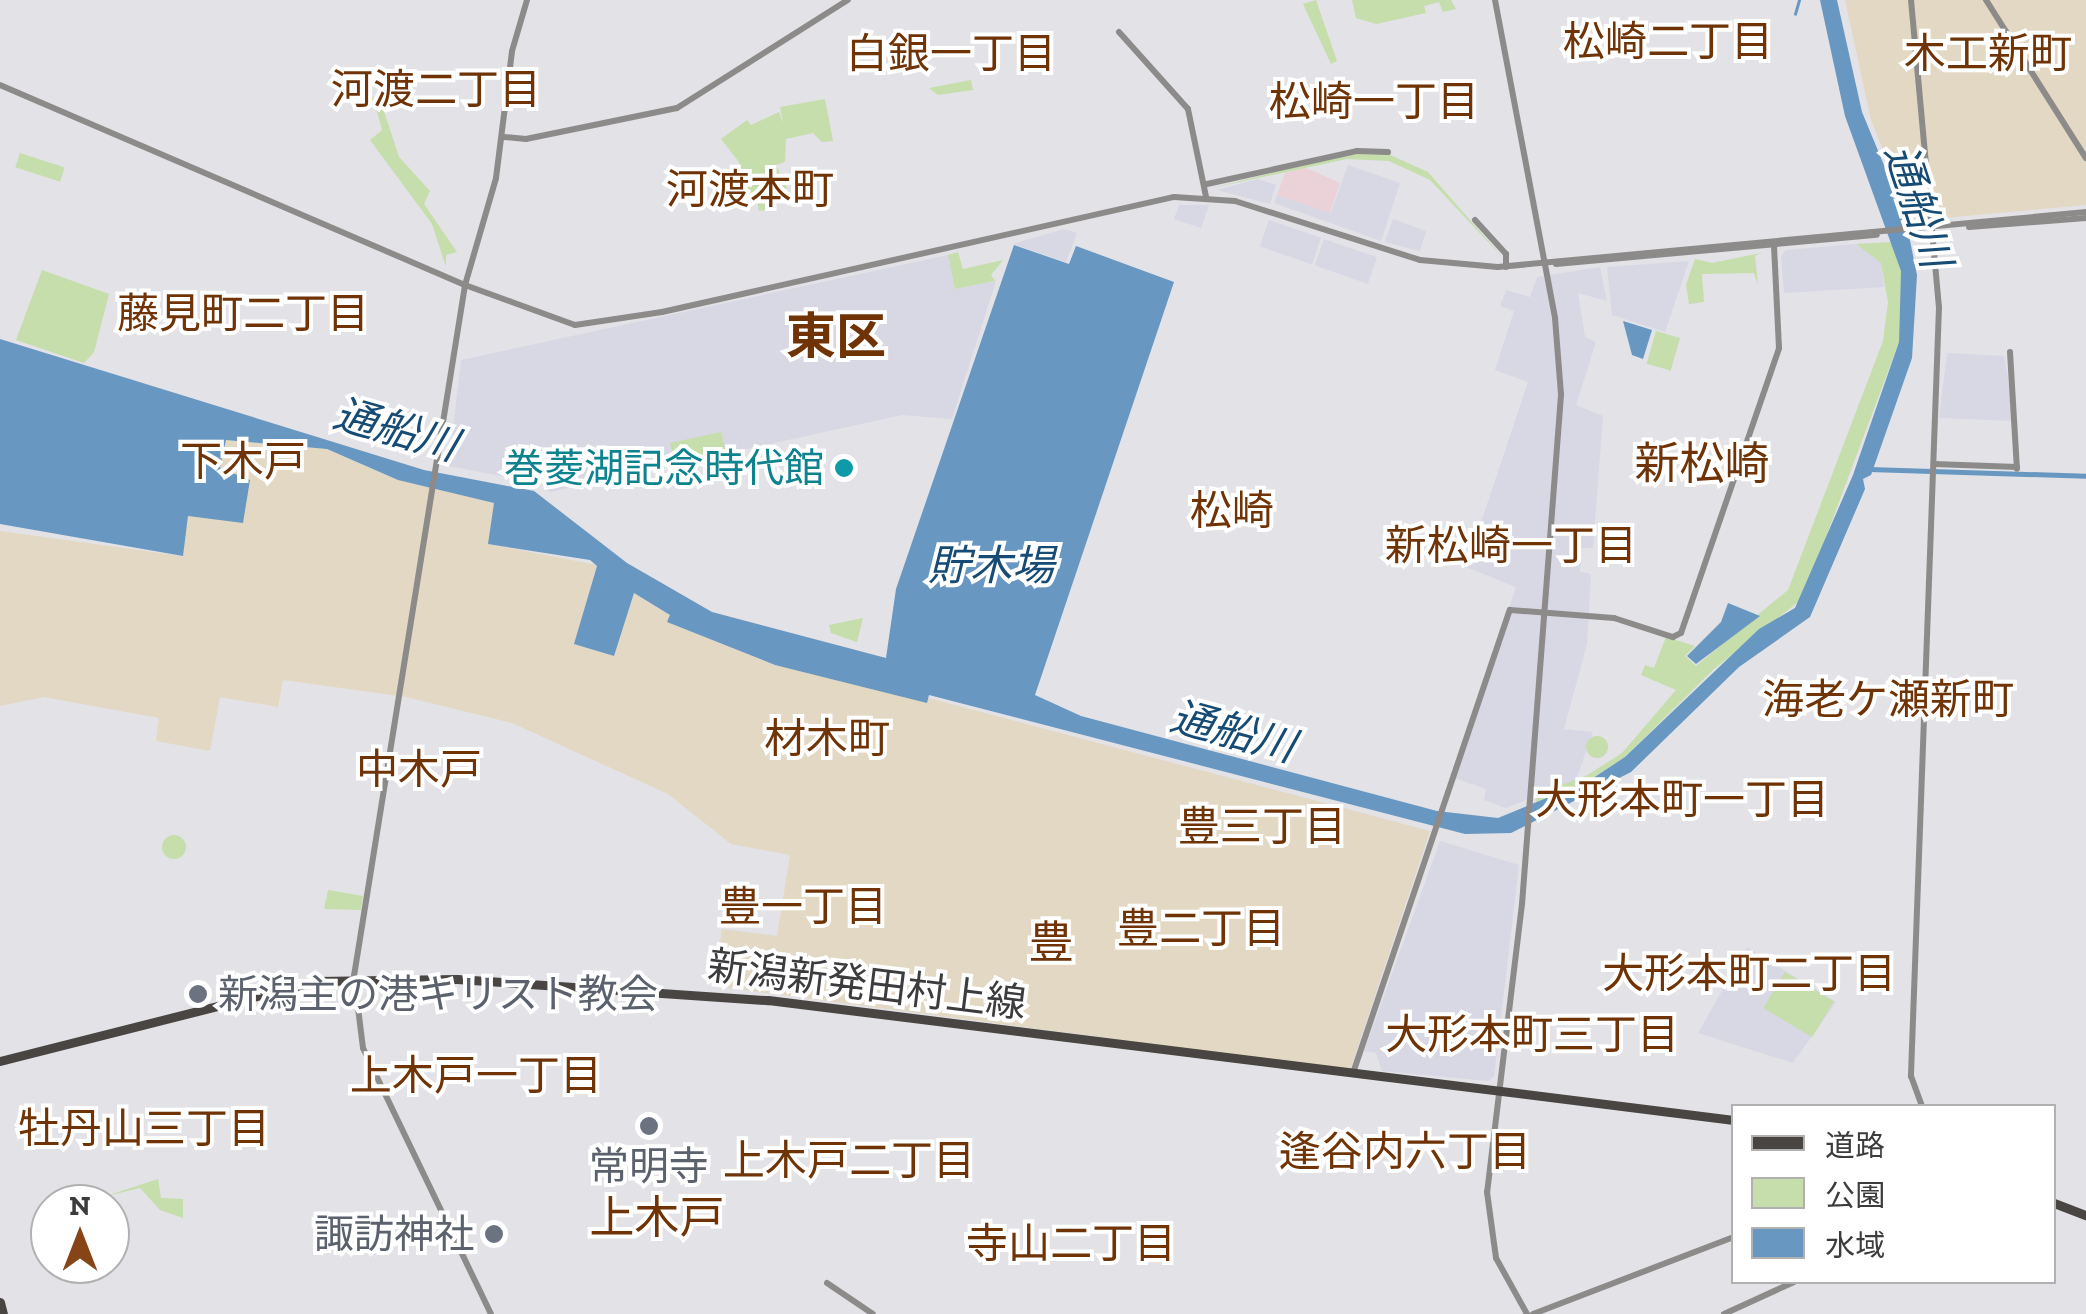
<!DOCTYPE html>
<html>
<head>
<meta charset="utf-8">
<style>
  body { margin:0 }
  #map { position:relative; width:2086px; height:1314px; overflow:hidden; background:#e2e2e7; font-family:"Zilla Slab","Noto Sans JP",serif }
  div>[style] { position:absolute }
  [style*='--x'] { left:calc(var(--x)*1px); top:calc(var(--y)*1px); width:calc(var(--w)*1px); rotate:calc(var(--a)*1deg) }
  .built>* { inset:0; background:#d8d8e5; transform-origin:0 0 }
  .industrial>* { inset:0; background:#e2d8c3 }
  .medical>* { inset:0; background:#ebd1d8 }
  .green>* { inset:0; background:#c5deab; transform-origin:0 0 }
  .round { border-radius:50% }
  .water>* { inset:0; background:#6897c1 }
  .stream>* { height:2.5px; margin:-1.25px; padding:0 1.25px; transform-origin:1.25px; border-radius:1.25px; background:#6897c1 }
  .canal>* { height:5px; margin:-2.5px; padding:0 2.5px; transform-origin:2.5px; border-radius:2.5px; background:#6897c1 }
  .minor>* { height:6px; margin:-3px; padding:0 3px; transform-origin:3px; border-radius:3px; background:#8d8b8a }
  .major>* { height:9px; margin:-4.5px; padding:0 4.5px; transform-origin:4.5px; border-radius:4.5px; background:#484543 }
  .dots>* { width:28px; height:28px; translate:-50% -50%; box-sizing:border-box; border:5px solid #fff; border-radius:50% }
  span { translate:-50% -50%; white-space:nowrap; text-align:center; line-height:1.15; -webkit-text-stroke:8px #fff; paint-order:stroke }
  .culture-label { font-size:40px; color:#0d838f }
  .right { translate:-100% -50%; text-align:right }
  .street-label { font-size:40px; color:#3c3c3e }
  .worship-label { font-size:40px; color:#5b616d }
  .left { translate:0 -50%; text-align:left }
  .neighbourhood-label { font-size:42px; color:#6f3306 }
  .water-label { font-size:42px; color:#154b74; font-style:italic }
  .quarter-label { font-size:45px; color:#6f3306 }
  .district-label { font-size:50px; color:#6f3306; font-weight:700 }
  .legend { position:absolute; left:1731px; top:1104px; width:325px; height:180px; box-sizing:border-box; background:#fff; border:2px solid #b1b1b2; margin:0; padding:12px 18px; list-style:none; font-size:30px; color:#3c3c3e }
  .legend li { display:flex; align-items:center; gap:20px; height:50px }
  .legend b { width:50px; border:2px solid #b1b1b2 }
  .north { position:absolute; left:30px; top:1184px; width:100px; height:100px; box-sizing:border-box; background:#fff; border:2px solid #b1b1b2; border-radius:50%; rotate:0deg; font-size:28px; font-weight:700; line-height:40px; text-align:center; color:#3c3c3e }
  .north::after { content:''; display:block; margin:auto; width:35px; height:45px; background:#874416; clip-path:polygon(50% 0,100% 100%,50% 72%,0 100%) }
</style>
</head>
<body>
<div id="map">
  <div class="built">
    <div style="clip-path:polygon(1348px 165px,1400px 183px,1381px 241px,1274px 203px,1277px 195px,1331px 213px)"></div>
    <div style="clip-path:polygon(1258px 179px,1276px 185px,1270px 204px,1217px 190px)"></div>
    <div style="clip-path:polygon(1179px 205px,1209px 205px,1201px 228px,1174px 219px)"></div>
    <div style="clip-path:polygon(1393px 219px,1426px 231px,1420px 251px,1385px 242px)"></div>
    <div style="left:1269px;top:220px;width:55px;height:28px;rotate:19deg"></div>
    <div style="clip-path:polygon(1064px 229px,1077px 233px,1066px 262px,1013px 244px)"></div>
    <div style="left:1324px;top:239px;width:56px;height:28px;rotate:19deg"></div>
    <div style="clip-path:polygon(1856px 244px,1881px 263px,1884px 287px,1784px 293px,1781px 256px,1786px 250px)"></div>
    <div style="clip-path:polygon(948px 255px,955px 289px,996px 281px,952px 419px,902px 415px,550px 492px,542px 484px,449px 466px,461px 360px)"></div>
    <div style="clip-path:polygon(1689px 261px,1665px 332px,1612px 315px,1607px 267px)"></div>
    <div style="clip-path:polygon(1600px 267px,1607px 301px,1578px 293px,1585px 337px,1596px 342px,1576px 405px,1603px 416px,1593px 548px,1581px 548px,1580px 572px,1591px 574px,1587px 644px,1564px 729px,1593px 732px,1576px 780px,1506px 808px,1484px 800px,1486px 789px,1454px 778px,1516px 587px,1466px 567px,1528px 382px,1495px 370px,1514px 311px,1500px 306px,1506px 290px,1530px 297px,1537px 277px)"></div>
    <div style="clip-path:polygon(1947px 353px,2004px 356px,2015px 421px,1939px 418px)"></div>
    <div style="clip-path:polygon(1440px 841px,1519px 865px,1494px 1076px,1488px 1081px,1382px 1071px,1376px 1053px,1364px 1051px)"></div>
    <div style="clip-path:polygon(1747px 947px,1836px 1002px,1793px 1063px,1698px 1033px)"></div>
  </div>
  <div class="industrial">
    <div style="clip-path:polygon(1845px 0,2086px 0,2086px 205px,1911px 221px,1871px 120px)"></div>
    <div style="clip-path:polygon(226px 440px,327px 449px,398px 480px,495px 503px,489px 544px,597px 565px,575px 644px,614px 656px,633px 593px,671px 615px,667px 622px,775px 665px,932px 699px,1430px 831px,1350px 1070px,713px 986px,722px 929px,777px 936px,790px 855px,731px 844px,668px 794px,512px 723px,406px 697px,283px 680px,278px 707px,220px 697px,210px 751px,156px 741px,159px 718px,44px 697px,0 706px,0 531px,182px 556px,188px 516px,243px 522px,220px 468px)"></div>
  </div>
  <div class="medical">
    <div style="clip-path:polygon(1306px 168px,1340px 183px,1330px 213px,1277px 195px,1285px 173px)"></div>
  </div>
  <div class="green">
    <div style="clip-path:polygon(1316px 0,1337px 61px,1331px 64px,1303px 4px)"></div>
    <div style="clip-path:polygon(1352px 0,1451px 0,1456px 9px,1443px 12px,1439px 2px,1424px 6px,1426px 13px,1376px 24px,1356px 18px)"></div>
    <div style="clip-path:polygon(347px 75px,382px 105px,399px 157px,430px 191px,424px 204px,457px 252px,446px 255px,446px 267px,432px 224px,370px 140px,382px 130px,375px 104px)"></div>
    <div style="clip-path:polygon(971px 80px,973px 90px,938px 95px,929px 88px)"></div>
    <div style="clip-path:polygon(825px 99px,833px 141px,822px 142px,813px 133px,786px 139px,785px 162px,776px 165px,787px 188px,764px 193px,766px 210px,759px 211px,756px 194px,744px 190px,739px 162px,721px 139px,747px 120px,751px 125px,779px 112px,783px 123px,780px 107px)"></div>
    <div style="left:20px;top:153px;width:47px;height:15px;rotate:18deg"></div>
    <div style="clip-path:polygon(1351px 153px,1386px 153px,1428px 172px,1504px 259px,1430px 180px,1389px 161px,1347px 159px,1212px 188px)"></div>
    <div style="clip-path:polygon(1892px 242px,1901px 271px,1899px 342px,1803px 598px,1714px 669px,1625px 757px,1589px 780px,1536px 802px,1537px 794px,1586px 776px,1622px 753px,1676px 690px,1641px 675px,1645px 665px,1654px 668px,1666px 637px,1695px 646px,1685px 656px,1696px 666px,1788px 590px,1883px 341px,1888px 302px,1881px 263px,1856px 244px)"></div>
    <div style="clip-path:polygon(958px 252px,963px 269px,1003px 260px,991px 275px,995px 281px,955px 289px,948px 255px)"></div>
    <div style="clip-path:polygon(1761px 253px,1755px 256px,1758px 285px,1754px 273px,1702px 274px,1704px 302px,1689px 304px,1686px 285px,1695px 259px,1712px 263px)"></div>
    <div style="clip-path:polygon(42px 270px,109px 294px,94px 352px,84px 363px,16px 340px)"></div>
    <div style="left:1656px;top:331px;width:25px;height:34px;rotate:16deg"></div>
    <div style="clip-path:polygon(721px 432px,726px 452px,674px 460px,670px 443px)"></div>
    <div style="clip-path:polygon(863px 618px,857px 642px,831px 633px,829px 625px)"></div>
    <div class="round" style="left:1586px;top:736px;width:22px;height:22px"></div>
    <div class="round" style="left:162px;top:835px;width:24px;height:24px"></div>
    <div style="clip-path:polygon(328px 890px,363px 896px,361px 910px,324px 909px)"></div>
    <div style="left:1785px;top:972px;width:57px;height:42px;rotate:31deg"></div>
    <div style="clip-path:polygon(158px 1179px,161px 1198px,183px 1199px,183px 1218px,160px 1210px,140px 1188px,106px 1196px)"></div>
  </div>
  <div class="water">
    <div style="clip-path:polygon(1820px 0,1837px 0,1862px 112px,1905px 216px,1917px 275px,1912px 358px,1871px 475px,1863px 479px,1865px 489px,1810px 617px,1739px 667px,1631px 772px,1511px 833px,1465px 834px,929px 695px,927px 703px,775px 665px,667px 622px,670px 615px,634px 593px,614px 656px,574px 644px,597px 566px,590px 560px,488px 544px,494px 503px,398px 480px,327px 449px,226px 440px,220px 468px,250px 480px,243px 523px,188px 516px,183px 556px,0 524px,0 339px,424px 470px,534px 491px,627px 563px,712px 612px,886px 658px,896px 589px,1014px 245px,1069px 264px,1076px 246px,1174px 282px,1035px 695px,1081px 716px,1437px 811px,1498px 818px,1590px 780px,1625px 757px,1759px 629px,1795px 608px,1853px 475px,1899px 342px,1901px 271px,1845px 116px)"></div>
    <div style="clip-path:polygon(1623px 321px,1652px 330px,1643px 359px,1632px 355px)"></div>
    <div style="clip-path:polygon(1728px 603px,1760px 616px,1696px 664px,1687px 656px,1721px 622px)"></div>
  </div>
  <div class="stream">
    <div style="--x:1795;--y:14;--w:15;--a:-74"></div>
  </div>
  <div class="canal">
    <div style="--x:1869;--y:469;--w:217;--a:1.8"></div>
  </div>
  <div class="minor">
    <div style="--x:1495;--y:0;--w:324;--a:79.3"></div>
    <div style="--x:1555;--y:318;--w:77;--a:85.5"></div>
    <div style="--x:1561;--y:395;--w:510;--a:94.38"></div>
    <div style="--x:1522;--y:904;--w:290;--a:96.9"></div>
    <div style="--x:1487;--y:1192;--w:67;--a:82.2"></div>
    <div style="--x:1496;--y:1258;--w:64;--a:61"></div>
    <div style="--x:1911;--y:0;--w:308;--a:84.8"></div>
    <div style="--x:1939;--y:307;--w:770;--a:92.09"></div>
    <div style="--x:1911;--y:1076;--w:32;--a:70"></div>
    <div style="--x:1986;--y:0;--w:187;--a:57.7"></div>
    <div style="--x:1119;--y:32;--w:103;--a:48.1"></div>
    <div style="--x:1188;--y:109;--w:90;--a:78.4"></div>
    <div style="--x:0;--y:85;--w:506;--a:23.27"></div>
    <div style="--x:465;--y:285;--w:117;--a:20"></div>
    <div style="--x:575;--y:325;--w:88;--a:-8.5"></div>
    <div style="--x:662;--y:312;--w:525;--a:-12.66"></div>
    <div style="--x:1174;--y:197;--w:61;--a:3.8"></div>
    <div style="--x:1235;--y:201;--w:194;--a:17.7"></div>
    <div style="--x:1420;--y:260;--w:78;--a:5.1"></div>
    <div style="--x:1498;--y:267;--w:591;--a:-5.34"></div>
    <div style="--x:504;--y:137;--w:22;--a:5"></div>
    <div style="--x:526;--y:139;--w:154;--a:-11.6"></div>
    <div style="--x:677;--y:108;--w:202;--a:-32.3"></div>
    <div style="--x:1207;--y:184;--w:154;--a:-12.4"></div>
    <div style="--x:1357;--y:151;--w:31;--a:2"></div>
    <div style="--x:1475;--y:220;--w:46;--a:47.6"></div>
    <div style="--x:1506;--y:254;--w:13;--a:90"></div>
    <div style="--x:1969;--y:227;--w:117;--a:-4.4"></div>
    <div style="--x:1556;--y:264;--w:322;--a:-5.2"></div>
    <div style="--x:2010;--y:352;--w:117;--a:86.6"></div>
    <div style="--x:1934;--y:464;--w:83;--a:2.1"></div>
    <div style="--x:1353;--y:1073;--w:489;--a:-71.3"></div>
    <div style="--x:1510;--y:610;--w:104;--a:4.4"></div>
    <div style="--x:1614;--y:618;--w:62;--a:17.9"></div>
    <div style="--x:1673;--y:637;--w:9;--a:-27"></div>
    <div style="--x:1681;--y:633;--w:301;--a:-71"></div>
    <div style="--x:1779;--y:348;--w:103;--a:-92.8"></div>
    <div style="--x:827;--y:1283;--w:55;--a:34"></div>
    <div style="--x:491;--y:1314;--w:295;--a:-115.7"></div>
    <div style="--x:363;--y:1048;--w:73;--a:-97.1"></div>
    <div style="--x:354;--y:976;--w:700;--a:-80.87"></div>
    <div style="--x:465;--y:285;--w:111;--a:-73.8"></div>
    <div style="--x:496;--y:178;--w:128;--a:-82.8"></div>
    <div style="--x:512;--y:51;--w:53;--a:-73.6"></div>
    <div style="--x:1533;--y:1314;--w:215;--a:-21"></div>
    <div style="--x:1724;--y:1314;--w:77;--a:-24.6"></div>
  </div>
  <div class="major">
    <div style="--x:0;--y:1061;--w:326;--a:-14.2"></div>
    <div style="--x:316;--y:981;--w:141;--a:-0.8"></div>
    <div style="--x:457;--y:979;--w:312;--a:3.9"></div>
    <div style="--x:768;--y:1000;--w:973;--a:7.08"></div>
    <div style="--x:2054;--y:1203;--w:34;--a:21"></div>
    <div style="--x:0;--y:1302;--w:12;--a:76"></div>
  </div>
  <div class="dots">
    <div style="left:844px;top:468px;background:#0f9aa8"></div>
    <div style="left:198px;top:994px;background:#6b7280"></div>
    <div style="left:649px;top:1126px;background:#6b7280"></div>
    <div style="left:494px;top:1234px;background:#6b7280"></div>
  </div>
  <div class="culture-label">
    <span class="right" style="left:824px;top:468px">巻菱湖記念時代館</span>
  </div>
  <div class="street-label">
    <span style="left:867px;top:984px;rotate:7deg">新潟新発田村上線</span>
  </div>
  <div class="worship-label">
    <span class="left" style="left:218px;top:994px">新潟主の港キリスト教会</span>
    <span style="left:649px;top:1166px">常明寺</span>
    <span class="right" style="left:474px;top:1234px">諏訪神社</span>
  </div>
  <div class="neighbourhood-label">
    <span style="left:1668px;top:42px">松崎二丁目</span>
    <span style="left:951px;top:54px">白銀一丁目</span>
    <span style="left:1988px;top:54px">木工新町</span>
    <span style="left:436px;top:90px">河渡二丁目</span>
    <span style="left:1374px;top:102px">松崎一丁目</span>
    <span style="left:750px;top:190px">河渡本町</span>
    <span style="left:243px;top:314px">藤見町二丁目</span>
    <span style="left:243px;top:462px">下木戸</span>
    <span style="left:1232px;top:511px">松崎</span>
    <span style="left:1511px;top:546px">新松崎一丁目</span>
    <span style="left:1888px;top:700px">海老ケ瀬新町</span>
    <span style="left:827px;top:739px">材木町</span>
    <span style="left:419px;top:770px">中木戸</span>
    <span style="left:1682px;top:800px">大形本町一丁目</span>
    <span style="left:1262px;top:827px">豊三丁目</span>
    <span style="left:803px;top:907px">豊一丁目</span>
    <span style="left:1201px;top:929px">豊二丁目</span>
    <span style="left:1749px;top:974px">大形本町二丁目</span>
    <span style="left:1532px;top:1035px">大形本町三丁目</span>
    <span style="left:476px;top:1076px">上木戸一丁目</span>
    <span style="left:144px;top:1129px">牡丹山三丁目</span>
    <span style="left:1405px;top:1152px">逢谷内六丁目</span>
    <span style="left:849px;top:1161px">上木戸二丁目</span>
    <span style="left:1071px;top:1244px">寺山二丁目</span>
  </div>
  <div class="water-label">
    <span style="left:1918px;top:206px;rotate:72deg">通船川</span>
    <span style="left:396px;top:430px;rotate:16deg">通船川</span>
    <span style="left:991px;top:566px">貯木場</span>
    <span style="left:1233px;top:732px;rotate:15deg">通船川</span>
  </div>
  <div class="quarter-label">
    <span style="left:1702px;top:465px">新松崎</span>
    <span style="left:1051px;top:944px">豊</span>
    <span style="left:657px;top:1219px">上木戸</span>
  </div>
  <div class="district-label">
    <span style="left:836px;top:338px">東区</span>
  </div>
  <ul class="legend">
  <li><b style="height:12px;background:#484543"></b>道路</li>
  <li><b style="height:28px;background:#c5deab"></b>公園</li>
  <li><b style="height:28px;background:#6897c1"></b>水域</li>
  </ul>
  <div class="north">N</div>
</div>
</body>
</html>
